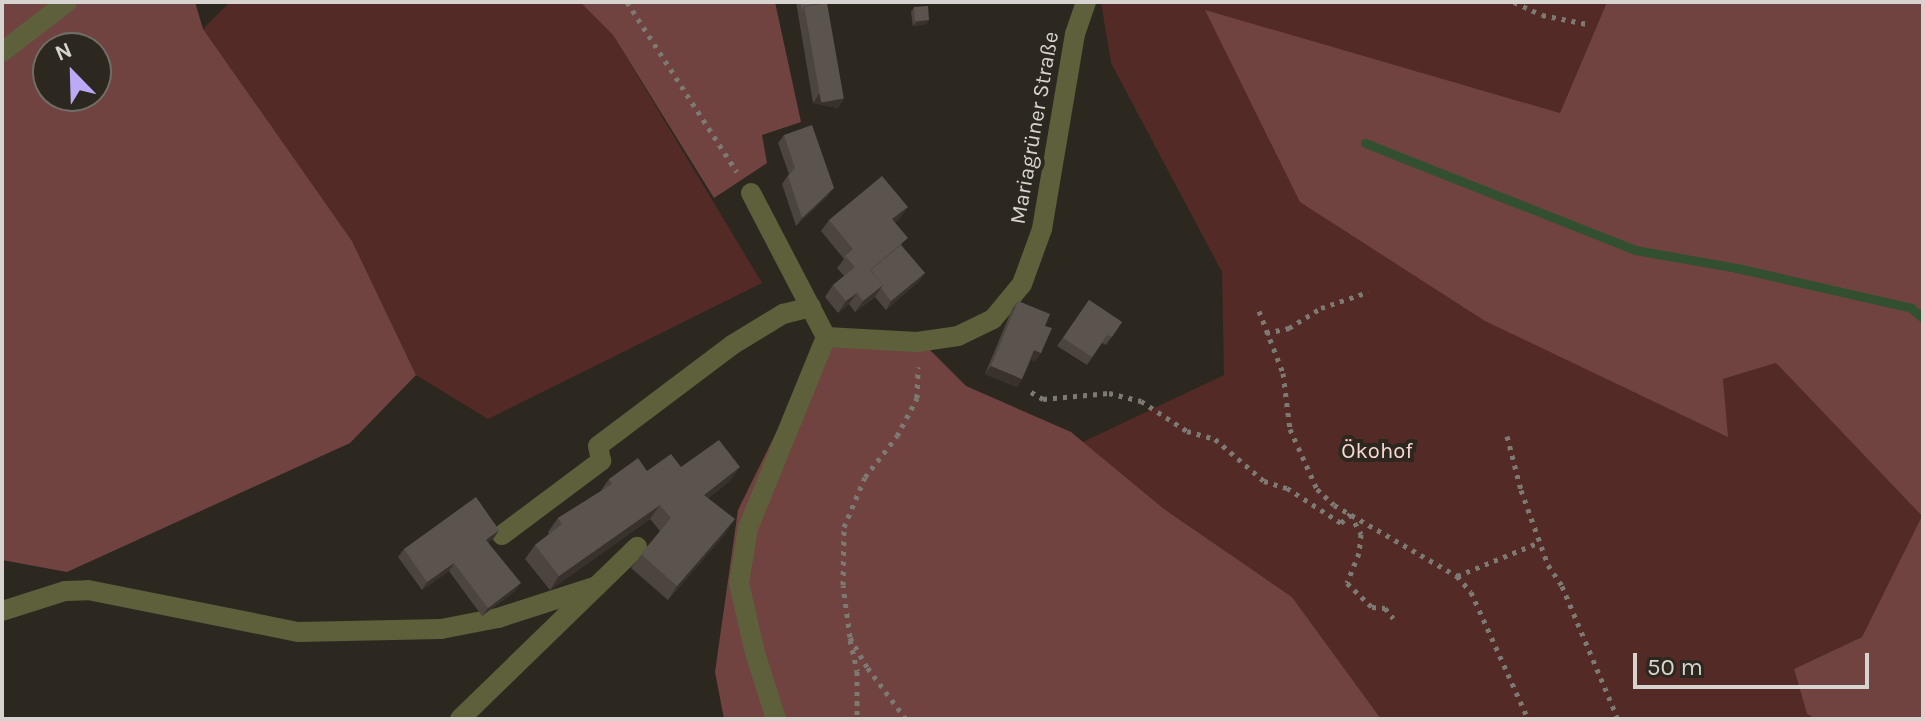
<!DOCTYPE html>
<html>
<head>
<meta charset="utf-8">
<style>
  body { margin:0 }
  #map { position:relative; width:1925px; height:721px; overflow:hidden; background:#2c2820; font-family:Karla,sans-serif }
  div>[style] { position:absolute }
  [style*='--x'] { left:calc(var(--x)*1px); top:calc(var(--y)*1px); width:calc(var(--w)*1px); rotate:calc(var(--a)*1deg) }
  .green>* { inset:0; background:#542a27 }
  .forest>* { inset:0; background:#714340 }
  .stream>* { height:9px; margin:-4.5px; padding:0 4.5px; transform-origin:4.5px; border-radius:4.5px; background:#32502f }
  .path>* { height:5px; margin-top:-2.5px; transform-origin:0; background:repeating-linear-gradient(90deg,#7d7a73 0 4px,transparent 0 10px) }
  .minor>* { height:20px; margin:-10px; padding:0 10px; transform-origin:10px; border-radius:10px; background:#5d603b }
  .wall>* { inset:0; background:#4c443f }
  .shaded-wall>* { inset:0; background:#39322c }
  .building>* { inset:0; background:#5b534e; transform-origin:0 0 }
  span { translate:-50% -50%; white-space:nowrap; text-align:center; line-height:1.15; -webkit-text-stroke:8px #2c2820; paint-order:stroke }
  .street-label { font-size:22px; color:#d7d4cf }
  .park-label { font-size:22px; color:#fad8d5 }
  .frame { position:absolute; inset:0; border:4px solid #d7d4cf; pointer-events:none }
  .north { position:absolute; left:32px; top:32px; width:80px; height:80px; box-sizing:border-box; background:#2c2820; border:2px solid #706d66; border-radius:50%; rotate:337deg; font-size:22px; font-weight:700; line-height:32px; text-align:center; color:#d7d4cf }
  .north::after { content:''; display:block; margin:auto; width:28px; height:36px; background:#bda9f5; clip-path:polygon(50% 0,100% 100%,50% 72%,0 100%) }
  .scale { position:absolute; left:1633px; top:653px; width:236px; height:36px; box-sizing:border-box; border:4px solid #d7d4cf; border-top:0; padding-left:10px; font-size:24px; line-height:28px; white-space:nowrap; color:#d7d4cf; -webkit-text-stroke:6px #2c2820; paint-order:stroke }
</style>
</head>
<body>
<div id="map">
  <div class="green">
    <div style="clip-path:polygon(230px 2px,580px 2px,613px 35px,762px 283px,488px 419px,416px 375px,352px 241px,203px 29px)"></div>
    <div style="clip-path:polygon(1101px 2px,1607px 2px,1560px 113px,1206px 11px,1727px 436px,1723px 379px,1776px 363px,1922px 516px,1862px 637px,1794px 669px,1807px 714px,1816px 719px,1381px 719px,1292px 597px,1164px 509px,1083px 442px,1224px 375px,1222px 272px,1111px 63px)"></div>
  </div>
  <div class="forest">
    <div style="clip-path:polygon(evenodd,2px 2px,195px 2px,203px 29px,352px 241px,416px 375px,350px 443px,67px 572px,2px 560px,2px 2px,48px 48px,96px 48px,96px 96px,48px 96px,48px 48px)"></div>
    <div style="clip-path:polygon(580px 2px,775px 2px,801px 122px,762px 135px,767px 163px,714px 198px,613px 35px)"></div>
    <div style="clip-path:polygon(1607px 2px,1923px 2px,1923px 719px,1816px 719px,1807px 714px,1794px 669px,1862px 637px,1922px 516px,1776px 363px,1723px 379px,1728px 437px,1485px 321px,1300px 202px,1205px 10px,1560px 113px)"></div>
    <div style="clip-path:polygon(832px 344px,929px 349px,966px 386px,1071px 432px,1164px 509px,1292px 597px,1381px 719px,724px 719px,715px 672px,738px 510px,809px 366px)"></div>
  </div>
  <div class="stream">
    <div style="--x:1365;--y:143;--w:290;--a:21.6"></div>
    <div style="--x:1635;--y:250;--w:104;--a:10"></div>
    <div style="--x:1737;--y:268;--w:179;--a:12.9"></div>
    <div style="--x:1911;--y:308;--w:16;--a:40"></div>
  </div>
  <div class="path">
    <div style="--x:627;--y:2;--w:202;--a:57.1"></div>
    <div style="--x:1514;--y:2;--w:31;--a:25"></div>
    <div style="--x:1542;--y:15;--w:46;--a:11.3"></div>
    <div style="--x:1259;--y:311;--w:66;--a:68.8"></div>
    <div style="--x:1283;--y:373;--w:56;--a:82.9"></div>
    <div style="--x:1290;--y:429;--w:66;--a:65.8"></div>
    <div style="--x:1317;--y:489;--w:23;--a:43"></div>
    <div style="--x:1334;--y:505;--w:142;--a:30"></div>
    <div style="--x:1457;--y:576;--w:21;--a:49"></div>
    <div style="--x:1471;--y:592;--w:139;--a:65.8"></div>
    <div style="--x:1266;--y:333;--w:24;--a:-12"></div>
    <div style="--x:1289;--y:328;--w:38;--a:-32"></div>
    <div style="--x:1321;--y:308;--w:50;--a:-18.8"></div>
    <div style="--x:1031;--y:392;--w:14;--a:30"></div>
    <div style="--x:1043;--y:399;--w:66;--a:-5.2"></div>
    <div style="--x:1109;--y:393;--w:33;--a:14"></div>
    <div style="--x:1141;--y:401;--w:55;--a:33.1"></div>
    <div style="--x:1187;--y:431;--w:29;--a:16"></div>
    <div style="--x:1215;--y:439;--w:65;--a:40.6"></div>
    <div style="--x:1264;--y:481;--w:24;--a:17"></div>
    <div style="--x:1287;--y:488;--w:64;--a:32.9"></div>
    <div style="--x:1341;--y:523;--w:13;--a:-45"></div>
    <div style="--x:1350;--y:514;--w:23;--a:61"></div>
    <div style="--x:1361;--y:534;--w:19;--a:96"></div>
    <div style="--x:1359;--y:553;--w:32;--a:112"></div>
    <div style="--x:1347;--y:583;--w:35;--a:44"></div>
    <div style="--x:1372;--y:607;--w:13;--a:4"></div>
    <div style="--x:1385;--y:608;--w:13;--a:51"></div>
    <div style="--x:1507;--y:436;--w:56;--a:75.5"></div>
    <div style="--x:1521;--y:490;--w:80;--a:70.2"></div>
    <div style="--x:1548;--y:565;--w:25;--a:56"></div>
    <div style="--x:1562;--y:586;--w:142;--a:67.2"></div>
    <div style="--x:1457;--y:576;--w:90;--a:-22.3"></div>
    <div style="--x:850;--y:640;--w:32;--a:77"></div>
    <div style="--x:857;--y:671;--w:48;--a:90"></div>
    <div style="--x:906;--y:719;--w:65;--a:-126.9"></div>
    <div style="--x:867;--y:667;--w:34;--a:-120"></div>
    <div style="--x:850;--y:637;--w:52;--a:-97.7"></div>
    <div style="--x:843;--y:585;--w:58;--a:-89"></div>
    <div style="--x:844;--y:527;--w:54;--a:-67.2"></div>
    <div style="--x:865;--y:477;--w:52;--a:-52"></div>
    <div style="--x:897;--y:436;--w:43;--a:-62.2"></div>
    <div style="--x:917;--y:398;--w:31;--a:-88"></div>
  </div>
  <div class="minor">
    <div style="--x:2;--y:52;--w:82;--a:-37.6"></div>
    <div style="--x:751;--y:193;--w:162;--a:62.5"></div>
    <div style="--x:826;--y:337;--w:206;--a:112.2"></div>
    <div style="--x:748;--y:528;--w:56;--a:99.3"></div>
    <div style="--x:739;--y:583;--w:72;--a:77.1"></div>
    <div style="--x:755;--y:653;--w:69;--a:72.3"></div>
    <div style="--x:826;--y:337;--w:91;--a:3.1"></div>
    <div style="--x:917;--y:342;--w:41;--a:-8.3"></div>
    <div style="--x:958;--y:336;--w:39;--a:-26"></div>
    <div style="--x:993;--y:319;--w:45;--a:-50.4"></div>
    <div style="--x:1022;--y:284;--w:59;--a:-70"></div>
    <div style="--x:1042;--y:229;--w:198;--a:-80.4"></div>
    <div style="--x:1075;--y:34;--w:34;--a:-71"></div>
    <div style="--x:502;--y:535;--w:124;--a:-36.8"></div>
    <div style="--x:601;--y:461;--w:15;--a:-101"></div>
    <div style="--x:598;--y:446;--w:168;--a:-37"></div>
    <div style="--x:732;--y:345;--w:60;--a:-31.3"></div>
    <div style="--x:783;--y:314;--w:29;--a:-14"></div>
    <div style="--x:2;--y:611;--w:66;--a:-17.6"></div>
    <div style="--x:65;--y:591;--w:23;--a:-2"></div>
    <div style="--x:88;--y:590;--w:214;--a:11.3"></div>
    <div style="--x:298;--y:632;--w:143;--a:-1.2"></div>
    <div style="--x:441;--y:629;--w:58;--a:-10.9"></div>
    <div style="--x:498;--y:618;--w:104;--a:-17.9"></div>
    <div style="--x:460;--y:719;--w:247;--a:-44.2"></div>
  </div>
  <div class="wall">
    <div style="clip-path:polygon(796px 2px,823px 2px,838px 108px,813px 103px)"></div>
    <div style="clip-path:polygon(914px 7px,929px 20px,926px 24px,913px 26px,911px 12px)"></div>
    <div style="clip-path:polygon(784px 135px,828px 196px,796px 226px,782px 184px,789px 174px,778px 143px)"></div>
    <div style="clip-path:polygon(900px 218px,895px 222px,902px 246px,925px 273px,919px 281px,886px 310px,875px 297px,855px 312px,849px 304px,838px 313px,825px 297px,833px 285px,844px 276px,837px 268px,844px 259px,821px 231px,829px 220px)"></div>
    <div style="clip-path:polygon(1089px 300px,1122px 322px,1106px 345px,1102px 343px,1087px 365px,1057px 346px)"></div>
    <div style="clip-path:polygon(1018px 301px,1045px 326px,1041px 353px,1035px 361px,1031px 359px,1022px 379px,1017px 387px,985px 374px,1012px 309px)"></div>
    <div style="clip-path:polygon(681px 467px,730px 481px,708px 498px,726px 533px,668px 600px,631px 568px,660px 531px,650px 519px,550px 590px,525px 559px,535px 545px,549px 534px,548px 532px,558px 518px,600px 492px,609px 479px,647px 471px)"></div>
    <div style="clip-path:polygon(494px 538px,488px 542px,515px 591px,482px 616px,449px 571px,422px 590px,398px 557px,404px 549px)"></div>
  </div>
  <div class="shaded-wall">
    <div style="clip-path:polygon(929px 20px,926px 24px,913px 26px,916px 22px)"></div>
    <div style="clip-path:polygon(819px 94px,844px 99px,838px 108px,813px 103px)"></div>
    <div style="clip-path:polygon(834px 188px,828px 196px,796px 226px,802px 218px)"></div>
    <div style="clip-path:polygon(908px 207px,900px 218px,884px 230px,892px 219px)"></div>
    <div style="clip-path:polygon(925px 273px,919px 281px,886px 310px,891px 301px)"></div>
    <div style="clip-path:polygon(883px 285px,875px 297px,855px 312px,863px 301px)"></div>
    <div style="clip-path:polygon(857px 293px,849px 304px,838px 313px,846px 301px)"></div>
    <div style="clip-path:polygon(1034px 350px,1041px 353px,1035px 361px,1028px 359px)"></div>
    <div style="clip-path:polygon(991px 366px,1022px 379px,1017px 387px,985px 374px)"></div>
    <div style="clip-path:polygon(740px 467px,730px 481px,694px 509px,704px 495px)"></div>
    <div style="clip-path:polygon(660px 505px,650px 519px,550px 590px,559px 576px)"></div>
    <div style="clip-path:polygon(735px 519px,726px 533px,668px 600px,677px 586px)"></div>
    <div style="clip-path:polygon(499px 530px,494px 538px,480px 548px,486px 540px)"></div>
    <div style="clip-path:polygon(454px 563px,449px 571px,422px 590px,427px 582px)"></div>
    <div style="clip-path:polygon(521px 583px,515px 591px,482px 616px,488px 608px)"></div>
  </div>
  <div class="building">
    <div style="clip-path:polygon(800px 2px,823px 2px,823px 3px,804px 6px,802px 10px)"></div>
    <div style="left:827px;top:3px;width:97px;height:23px;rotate:80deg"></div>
    <div style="left:928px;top:6px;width:14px;height:14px;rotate:86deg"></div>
    <div style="clip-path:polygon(812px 125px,834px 188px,802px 218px,788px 176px,795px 168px,784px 135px)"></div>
    <div style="clip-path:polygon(882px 176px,908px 207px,892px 219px,908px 238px,870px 270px,883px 285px,863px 301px,857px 293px,846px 301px,833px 285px,855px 267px,845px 256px,853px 249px,829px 220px)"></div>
    <div style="clip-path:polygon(901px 245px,925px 273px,891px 301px,881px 288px,883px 285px,871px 270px)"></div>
    <div style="clip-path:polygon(1089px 300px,1122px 322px,1112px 337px,1107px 335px,1092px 357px,1063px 338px)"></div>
    <div style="clip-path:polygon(1018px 301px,1050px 314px,1045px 326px,1052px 328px,1041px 353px,1034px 350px,1022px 379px,991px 366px)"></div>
    <div style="clip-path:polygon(719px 440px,740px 467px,704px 495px,735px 519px,677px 586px,641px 554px,671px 518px,660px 505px,559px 576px,535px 545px,562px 524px,558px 518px,612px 484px,609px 479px,638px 458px,647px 471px,671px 454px,681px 467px)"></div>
    <div style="clip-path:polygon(476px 497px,499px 530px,486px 540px,521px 583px,488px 608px,454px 563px,427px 582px,404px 549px)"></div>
  </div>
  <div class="street-label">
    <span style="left:1035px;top:128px;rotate:-80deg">Mariagrüner Straße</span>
  </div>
  <div class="park-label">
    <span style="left:1377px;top:452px">Ökohof</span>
  </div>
  <div class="frame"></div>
  <div class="north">N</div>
  <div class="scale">50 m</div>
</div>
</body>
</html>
